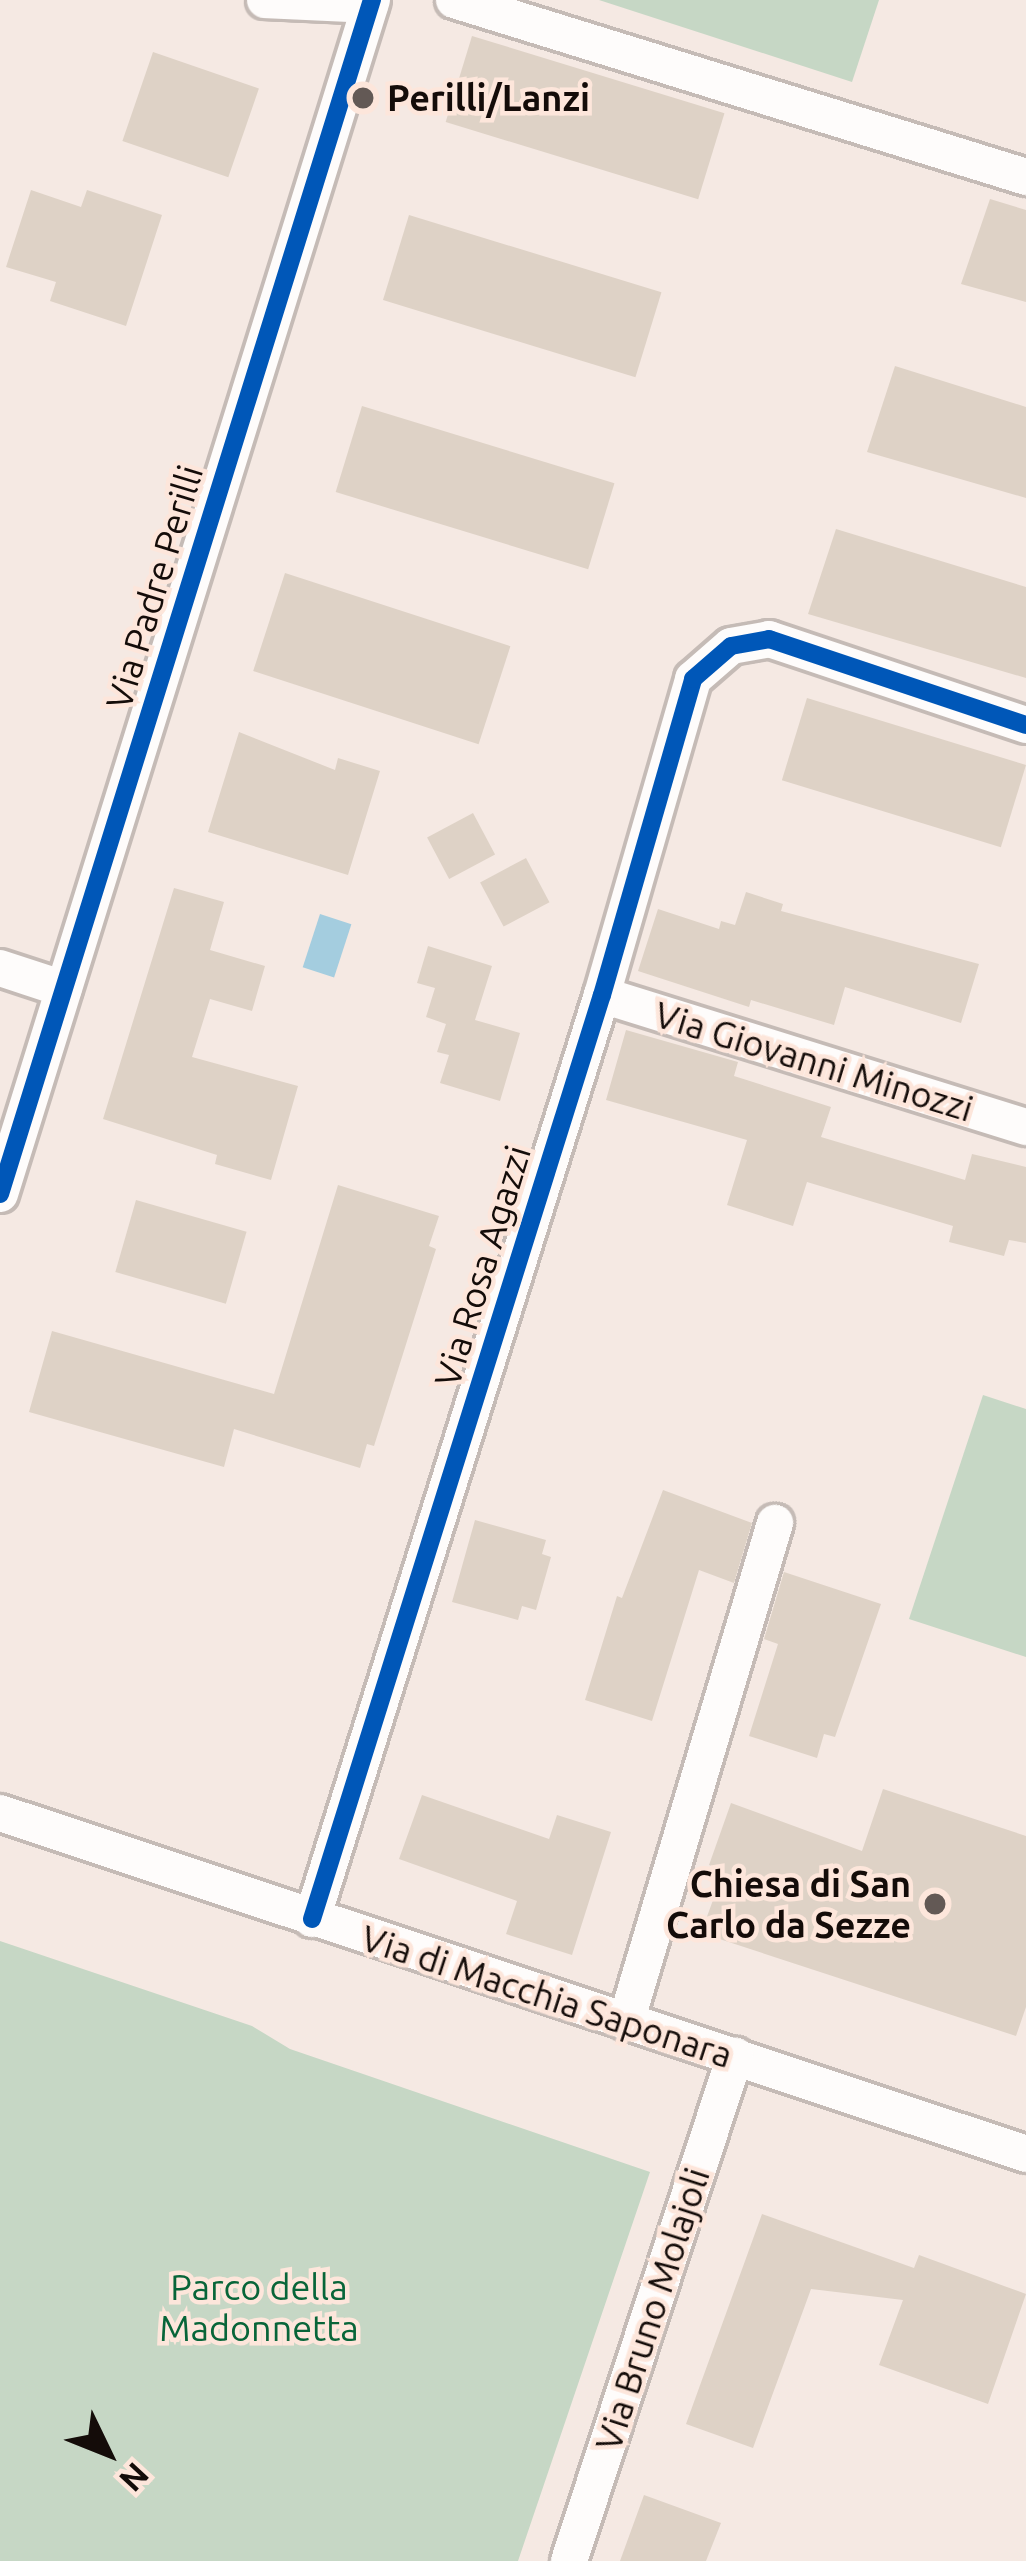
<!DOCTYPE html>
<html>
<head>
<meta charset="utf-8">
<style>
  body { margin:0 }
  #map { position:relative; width:1026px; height:2561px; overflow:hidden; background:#f5e9e3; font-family:Ubuntu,sans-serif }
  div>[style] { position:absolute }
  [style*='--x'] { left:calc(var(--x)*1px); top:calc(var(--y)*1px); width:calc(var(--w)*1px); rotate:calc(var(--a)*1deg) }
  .green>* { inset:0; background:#c6d7c5 }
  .water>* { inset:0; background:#a4cddf; transform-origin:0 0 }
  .building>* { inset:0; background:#ded2c6; transform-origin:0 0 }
  .roads { filter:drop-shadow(3px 0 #c5bbb6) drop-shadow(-3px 0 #c5bbb6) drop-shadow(0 3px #c5bbb6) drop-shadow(0 -3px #c5bbb6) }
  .minor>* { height:36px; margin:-18px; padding:0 18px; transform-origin:18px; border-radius:18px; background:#fefcfb }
  .cycleway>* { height:18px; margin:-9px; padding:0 9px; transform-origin:9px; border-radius:9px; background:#0057b8 }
  .dots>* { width:33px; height:33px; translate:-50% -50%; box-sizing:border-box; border:6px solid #fde6db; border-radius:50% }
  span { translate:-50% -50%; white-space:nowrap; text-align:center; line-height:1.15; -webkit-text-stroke:9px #fde6db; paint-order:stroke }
  .poi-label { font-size:36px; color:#140c09; font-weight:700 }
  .left { translate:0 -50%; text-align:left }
  .right { translate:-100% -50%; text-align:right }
  .street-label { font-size:36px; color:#140c09 }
  .park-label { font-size:36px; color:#086539 }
  .north { position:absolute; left:48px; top:2393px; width:120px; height:120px; -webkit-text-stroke:9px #fde6db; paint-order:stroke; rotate:133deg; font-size:33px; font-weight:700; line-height:48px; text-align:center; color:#140c09 }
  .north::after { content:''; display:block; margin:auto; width:42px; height:54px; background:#140c09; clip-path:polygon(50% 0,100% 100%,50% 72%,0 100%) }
</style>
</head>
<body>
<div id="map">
  <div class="green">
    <div style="clip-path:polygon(599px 0,879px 0,852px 82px)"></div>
    <div style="clip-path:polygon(983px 1395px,1026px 1409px,1026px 1657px,909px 1619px)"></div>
    <div style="clip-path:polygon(0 1941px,252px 2026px,290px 2049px,650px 2172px,518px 2561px,0 2561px)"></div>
  </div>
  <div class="water">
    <div style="left:320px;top:914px;width:33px;height:56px;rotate:18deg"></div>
  </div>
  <div class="building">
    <div style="left:472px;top:36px;width:264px;height:90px;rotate:17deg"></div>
    <div style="left:153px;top:52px;width:112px;height:94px;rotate:19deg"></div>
    <div style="clip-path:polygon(31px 190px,81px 207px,87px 190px,162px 215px,126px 326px,50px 301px,56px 282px,6px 267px)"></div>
    <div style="clip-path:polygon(990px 199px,1026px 210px,1026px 302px,961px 284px)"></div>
    <div style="left:409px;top:215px;width:264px;height:89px;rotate:17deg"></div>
    <div style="clip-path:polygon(895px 366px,1026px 407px,1026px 498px,867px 452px)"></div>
    <div style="left:362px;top:406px;width:264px;height:90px;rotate:17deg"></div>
    <div style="clip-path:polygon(836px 529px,1026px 587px,1026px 678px,808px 614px)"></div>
    <div style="left:285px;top:573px;width:237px;height:103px;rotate:18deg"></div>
    <div style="left:807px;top:698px;width:229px;height:86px;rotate:17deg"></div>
    <div style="clip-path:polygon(239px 732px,335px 770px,338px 758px,380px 771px,348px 875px,208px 832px)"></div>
    <div style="left:473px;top:813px;width:47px;height:52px;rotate:62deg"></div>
    <div style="left:526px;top:858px;width:50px;height:52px;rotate:62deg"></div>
    <div style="clip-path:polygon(174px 888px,224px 902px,210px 950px,265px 966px,252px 1011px,210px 999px,192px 1057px,298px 1086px,271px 1180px,215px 1164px,217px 1155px,103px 1119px)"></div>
    <div style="clip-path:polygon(746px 892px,783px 904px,781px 911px,979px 964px,961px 1023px,845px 987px,834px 1025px,751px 1000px,749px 1007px,638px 971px,658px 909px,719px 929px,721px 921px,735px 925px)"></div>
    <div style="clip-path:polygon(428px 946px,492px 966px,475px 1020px,520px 1033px,500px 1101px,440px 1083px,449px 1055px,437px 1052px,446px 1024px,426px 1017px,435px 988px,417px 983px)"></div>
    <div style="clip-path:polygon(626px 1030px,738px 1062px,734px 1076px,831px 1107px,821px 1137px,965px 1180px,972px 1154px,1026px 1167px,1026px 1243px,1009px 1240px,1004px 1256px,949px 1242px,953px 1226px,807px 1182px,793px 1226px,727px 1205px,747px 1140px,606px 1100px)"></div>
    <div style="clip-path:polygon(338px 1185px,439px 1216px,429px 1246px,436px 1249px,374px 1446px,367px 1444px,360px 1468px,234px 1429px,224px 1467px,29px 1412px,52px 1331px,274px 1394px)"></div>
    <div style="left:136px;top:1200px;width:115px;height:75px;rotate:16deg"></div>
    <div style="clip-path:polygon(663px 1490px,752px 1523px,734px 1583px,699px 1570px,652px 1721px,585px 1700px,617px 1596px,622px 1598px)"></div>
    <div style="clip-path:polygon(475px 1520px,546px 1540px,542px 1554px,551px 1557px,536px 1610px,522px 1606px,518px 1620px,452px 1602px)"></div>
    <div style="clip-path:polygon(784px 1572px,881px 1604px,835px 1737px,824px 1734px,817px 1758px,749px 1736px,778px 1644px,764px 1639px)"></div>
    <div style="clip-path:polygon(883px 1789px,1026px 1836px,1026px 2007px,1016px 2036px,701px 1933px,724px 1870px,709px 1865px,731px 1803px,862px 1851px)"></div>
    <div style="clip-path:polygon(422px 1795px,549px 1839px,557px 1815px,611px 1832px,572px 1955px,506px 1934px,517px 1901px,399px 1859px)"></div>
    <div style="clip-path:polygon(762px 2214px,914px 2268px,919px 2255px,1026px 2294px,988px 2404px,879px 2365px,903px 2300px,811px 2289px,753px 2448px,686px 2424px)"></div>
    <div style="clip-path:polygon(644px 2495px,721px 2523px,706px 2561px,620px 2561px)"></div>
  </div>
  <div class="roads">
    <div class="minor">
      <div style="--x:265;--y:0;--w:105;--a:2.7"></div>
      <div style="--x:454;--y:0;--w:599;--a:17.19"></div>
      <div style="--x:0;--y:968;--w:67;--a:18.2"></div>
      <div style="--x:602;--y:995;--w:444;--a:17.3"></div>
      <div style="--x:0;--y:1194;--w:1251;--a:-72.7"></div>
      <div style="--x:0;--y:1813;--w:1081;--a:18.38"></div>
      <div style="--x:312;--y:1919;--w:968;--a:-72.58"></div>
      <div style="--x:602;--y:995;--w:329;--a:-73.9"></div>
      <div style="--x:693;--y:679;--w:50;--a:-41"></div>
      <div style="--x:731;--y:646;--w:39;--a:-10"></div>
      <div style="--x:769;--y:639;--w:271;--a:18.5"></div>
      <div style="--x:626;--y:2022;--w:521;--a:-73.37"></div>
      <div style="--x:569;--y:2561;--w:532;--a:-71.8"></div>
    </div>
  </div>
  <div class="cycleway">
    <div style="--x:0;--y:1194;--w:1251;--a:-72.7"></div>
    <div style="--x:312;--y:1919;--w:968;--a:-72.58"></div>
    <div style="--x:602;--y:995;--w:329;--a:-73.9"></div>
    <div style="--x:693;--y:679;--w:50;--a:-41"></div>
    <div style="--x:731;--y:646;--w:39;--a:-10"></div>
    <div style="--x:769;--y:639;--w:271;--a:18.5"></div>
  </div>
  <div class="dots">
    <div style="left:363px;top:98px;background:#635955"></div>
    <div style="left:935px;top:1904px;background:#635955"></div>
  </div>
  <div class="poi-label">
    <span class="left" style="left:387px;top:98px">Perilli/Lanzi</span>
    <span class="right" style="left:911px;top:1904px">Chiesa di San<br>Carlo da Sezze</span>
  </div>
  <div class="street-label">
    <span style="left:154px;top:587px;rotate:-73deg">Via Padre Perilli</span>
    <span style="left:814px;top:1061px;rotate:17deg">Via Giovanni Minozzi</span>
    <span style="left:482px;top:1266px;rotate:-73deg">Via Rosa Agazzi</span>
    <span style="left:547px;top:1996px;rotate:18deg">Via di Macchia Saponara</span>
    <span style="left:652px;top:2309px;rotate:-72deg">Via Bruno Molajoli</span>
  </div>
  <div class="park-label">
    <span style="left:259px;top:2307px">Parco della<br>Madonnetta</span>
  </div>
  <div class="north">N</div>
</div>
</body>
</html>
